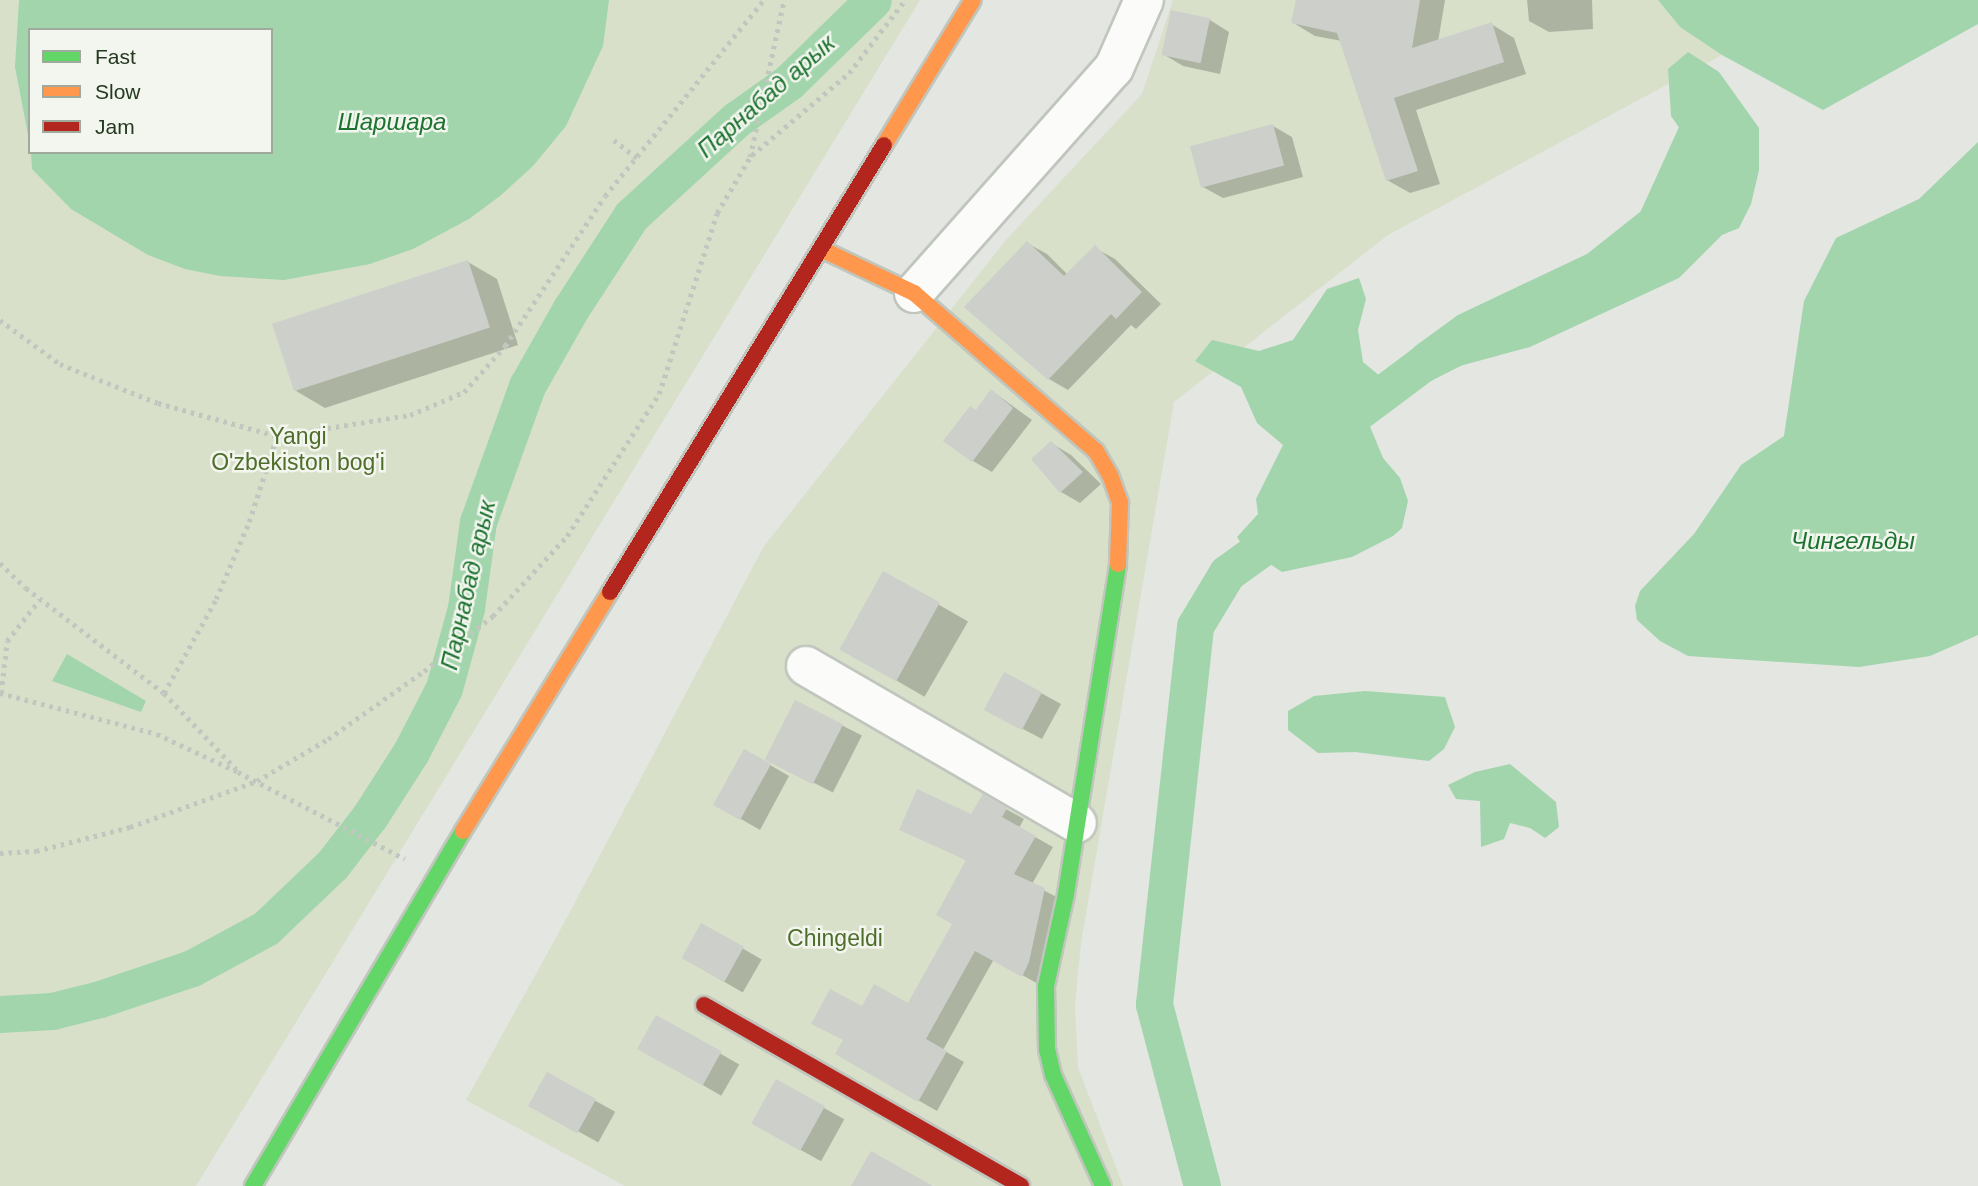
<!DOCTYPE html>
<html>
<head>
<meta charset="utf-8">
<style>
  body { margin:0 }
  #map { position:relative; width:1978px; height:1186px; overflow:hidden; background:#e3e6e1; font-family:Arial,sans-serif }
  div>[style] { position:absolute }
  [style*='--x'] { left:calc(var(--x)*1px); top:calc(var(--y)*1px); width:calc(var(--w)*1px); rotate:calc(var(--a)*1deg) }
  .green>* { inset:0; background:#d8e0ca }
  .water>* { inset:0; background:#a2d5ac }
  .shadow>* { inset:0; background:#0003; transform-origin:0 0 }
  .canal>* { height:37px; margin:-18.5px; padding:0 18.5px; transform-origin:18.5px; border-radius:18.5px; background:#a2d5ac }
  .building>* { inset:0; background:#cccfca; transform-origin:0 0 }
  .path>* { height:4.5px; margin-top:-2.25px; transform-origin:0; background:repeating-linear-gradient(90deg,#c0c7bf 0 3.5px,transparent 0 8.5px) }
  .roads { filter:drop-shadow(2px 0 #c0c6bd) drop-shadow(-2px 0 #c0c6bd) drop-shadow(0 2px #c0c6bd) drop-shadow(0 -2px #c0c6bd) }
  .street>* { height:38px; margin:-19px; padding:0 19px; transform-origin:19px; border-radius:19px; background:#fbfbfa }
  .fast>* { height:16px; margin:-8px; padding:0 8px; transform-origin:8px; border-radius:8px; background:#63d668 }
  .slow>* { height:16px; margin:-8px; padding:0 8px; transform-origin:8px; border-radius:8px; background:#ff974d }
  .jam>* { height:16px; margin:-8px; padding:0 8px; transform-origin:8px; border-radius:8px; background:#b3261e }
  span { translate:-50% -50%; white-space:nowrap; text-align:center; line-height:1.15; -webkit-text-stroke:5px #f2f6ee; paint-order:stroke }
  .park-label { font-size:23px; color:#506e2b }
  .water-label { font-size:24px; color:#1c722f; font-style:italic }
  .legend { position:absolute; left:28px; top:28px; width:245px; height:126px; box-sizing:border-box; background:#f2f6ee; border:2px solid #a0aa9c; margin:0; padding:9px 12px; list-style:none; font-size:21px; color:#253820 }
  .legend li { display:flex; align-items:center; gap:14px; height:35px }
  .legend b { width:35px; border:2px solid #a0aa9c }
</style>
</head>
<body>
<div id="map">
  <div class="green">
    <div style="clip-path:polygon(evenodd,0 0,920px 0,196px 1186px,0 1186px,0 0,30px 30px,271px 30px,271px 152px,30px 152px,30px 30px)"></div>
    <div style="clip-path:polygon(1173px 0,1658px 0,1680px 27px,1722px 55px,1388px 235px,1174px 402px,1081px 943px,1075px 1004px,1078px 1067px,1123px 1186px,625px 1186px,466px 1100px,563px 925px,764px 546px,1006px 240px,1142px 94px)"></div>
  </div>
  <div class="water">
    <div style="clip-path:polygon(19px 0,609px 0,603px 46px,566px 126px,533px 166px,500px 196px,469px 219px,413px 249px,370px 264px,284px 280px,220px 276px,185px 269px,148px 255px,71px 209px,32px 169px,31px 152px,271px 152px,271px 30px,30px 30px,30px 145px,15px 67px)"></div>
    <div style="clip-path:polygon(1658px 0,1978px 0,1978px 24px,1823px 110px,1722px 55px,1680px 27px)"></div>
    <div style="clip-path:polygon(1688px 52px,1719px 72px,1759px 128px,1759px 170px,1751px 204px,1739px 228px,1722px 235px,1679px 278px,1530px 347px,1412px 379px,1405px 361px,1414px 347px,1458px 315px,1587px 254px,1703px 162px,1671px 116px,1668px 69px)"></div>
    <div style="clip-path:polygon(1978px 142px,1978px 635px,1930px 656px,1859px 667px,1688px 656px,1660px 641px,1637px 620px,1635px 606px,1640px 591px,1694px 534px,1741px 465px,1784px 436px,1804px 301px,1836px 238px,1919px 199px)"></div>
    <div style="clip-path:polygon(1359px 278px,1366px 299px,1358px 330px,1363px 362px,1387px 382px,1369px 424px,1383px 458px,1400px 478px,1408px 501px,1402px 528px,1393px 536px,1352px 557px,1282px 572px,1242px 545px,1237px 537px,1258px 514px,1256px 499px,1283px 445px,1257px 423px,1241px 387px,1195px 361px,1212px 340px,1259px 351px,1293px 340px,1327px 289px)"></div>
    <div style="clip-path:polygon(67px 654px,146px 701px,141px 712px,52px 681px)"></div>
    <div style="clip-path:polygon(1365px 691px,1445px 697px,1455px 727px,1444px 749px,1429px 761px,1355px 752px,1318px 753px,1288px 730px,1288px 711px,1314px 696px)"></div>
    <div style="clip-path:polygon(1510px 764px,1556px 802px,1559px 827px,1545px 838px,1530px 828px,1510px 823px,1504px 839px,1481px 847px,1480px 801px,1456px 799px,1448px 785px,1475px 772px)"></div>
  </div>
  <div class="shadow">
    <div style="clip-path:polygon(1298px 0,1445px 0,1438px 42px,1491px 24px,1514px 38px,1526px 74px,1416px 110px,1440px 184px,1410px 193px,1387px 180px,1342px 41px,1315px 36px,1292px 22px)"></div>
    <div style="clip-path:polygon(1527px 0,1592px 0,1593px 29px,1549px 32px,1529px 21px)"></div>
    <div style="clip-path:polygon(1173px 12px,1210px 20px,1229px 32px,1220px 74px,1183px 66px,1163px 54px)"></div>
    <div style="clip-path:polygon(1273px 126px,1292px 137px,1303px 177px,1223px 198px,1203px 187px)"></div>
    <div style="clip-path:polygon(1027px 243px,1047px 254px,1068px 275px,1095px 248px,1115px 259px,1161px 304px,1136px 329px,1131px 325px,1068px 390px,1049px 379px)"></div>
    <div style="clip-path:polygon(468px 262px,497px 279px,518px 345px,325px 408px,296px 391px)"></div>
    <div style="clip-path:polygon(992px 391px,1032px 420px,992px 472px,973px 461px)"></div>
    <div style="clip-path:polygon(1051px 443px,1071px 455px,1101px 484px,1080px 503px,1061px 492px)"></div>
    <div style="left:884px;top:573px;width:97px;height:87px;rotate:30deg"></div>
    <div style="clip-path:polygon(1041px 693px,1061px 704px,1042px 739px,1006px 720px)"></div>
    <div style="left:796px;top:702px;width:74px;height:64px;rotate:27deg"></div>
    <div style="clip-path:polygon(770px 765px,789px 776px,760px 830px,715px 804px)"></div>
    <div style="clip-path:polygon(983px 796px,1024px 819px,1019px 828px,1053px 847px,1032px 884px,1062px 900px,1040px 985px,994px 959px,943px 1050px,964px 1062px,937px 1111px,837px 1054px,863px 1008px,908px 1005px,955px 924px,968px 861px,901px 829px,972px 816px)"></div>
    <div style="left:702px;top:925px;width:69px;height:38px;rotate:30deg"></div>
    <div style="left:657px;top:1017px;width:95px;height:36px;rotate:30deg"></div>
    <div style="left:547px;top:1074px;width:78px;height:35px;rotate:29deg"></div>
    <div style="left:777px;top:1082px;width:77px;height:48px;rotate:29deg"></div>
  </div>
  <div class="canal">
    <div style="--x:1651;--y:232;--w:145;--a:-65.6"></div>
    <div style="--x:1343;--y:423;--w:99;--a:-36.8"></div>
    <div style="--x:1422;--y:364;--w:36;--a:-27"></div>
    <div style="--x:0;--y:1014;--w:52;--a:-3.3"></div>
    <div style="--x:52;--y:1011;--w:49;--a:-14"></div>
    <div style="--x:100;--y:999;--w:97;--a:-18.6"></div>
    <div style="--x:192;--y:968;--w:84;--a:-28.4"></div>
    <div style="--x:266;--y:928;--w:91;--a:-43.7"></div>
    <div style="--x:332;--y:865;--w:62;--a:-52.2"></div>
    <div style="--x:370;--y:816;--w:76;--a:-57.4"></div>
    <div style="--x:411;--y:752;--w:72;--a:-62.7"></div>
    <div style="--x:444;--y:688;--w:83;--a:-74.6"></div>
    <div style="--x:466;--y:608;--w:87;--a:-82.1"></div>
    <div style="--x:478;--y:522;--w:145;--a:-70.2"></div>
    <div style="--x:527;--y:386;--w:87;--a:-60.5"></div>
    <div style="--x:570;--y:310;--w:112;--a:-57"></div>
    <div style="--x:631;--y:216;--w:144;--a:-42.5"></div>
    <div style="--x:737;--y:119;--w:64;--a:-35.4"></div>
    <div style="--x:789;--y:82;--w:117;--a:-44.3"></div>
    <div style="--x:1202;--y:1186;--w:188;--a:-104.8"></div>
    <div style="--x:1154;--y:1004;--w:380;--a:-83.8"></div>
    <div style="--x:1195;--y:626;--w:62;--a:-58.9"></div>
    <div style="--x:1227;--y:573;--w:85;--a:-35.9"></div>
  </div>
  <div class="building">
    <div style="clip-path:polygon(1296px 0,1420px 0,1412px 48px,1492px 22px,1504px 62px,1394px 98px,1418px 171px,1386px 181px,1337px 33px,1291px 23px)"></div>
    <div style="left:1171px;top:10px;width:40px;height:46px;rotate:12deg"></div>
    <div style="left:1273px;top:124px;width:43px;height:86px;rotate:75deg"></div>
    <div style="clip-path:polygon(1027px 241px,1064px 276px,1095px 245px,1142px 292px,1116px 319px,1111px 314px,1048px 380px,964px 307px)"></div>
    <div style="left:468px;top:260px;width:71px;height:206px;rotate:72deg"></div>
    <div style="clip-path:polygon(991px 389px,1013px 408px,972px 462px,943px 441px,970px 406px,976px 410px)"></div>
    <div style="clip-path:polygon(1051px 441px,1083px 472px,1060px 493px,1031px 459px)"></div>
    <div style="left:883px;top:571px;width:65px;height:90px;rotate:29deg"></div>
    <div style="left:1004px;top:672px;width:43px;height:43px;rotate:28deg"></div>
    <div style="left:795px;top:700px;width:54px;height:67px;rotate:27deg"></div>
    <div style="left:744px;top:749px;width:31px;height:64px;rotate:29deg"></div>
    <div style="clip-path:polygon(917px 789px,971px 814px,983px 794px,1007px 808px,1002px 817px,1036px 836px,1014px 874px,1045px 888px,1029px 962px,1022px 977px,975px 951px,926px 1039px,947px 1051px,918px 1102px,835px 1054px,843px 1040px,811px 1024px,830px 989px,862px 1006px,874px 984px,908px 1003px,952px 924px,936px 915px,966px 860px,899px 830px)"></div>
    <div style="left:701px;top:923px;width:49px;height:40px;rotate:29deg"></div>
    <div style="left:656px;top:1015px;width:75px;height:39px;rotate:29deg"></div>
    <div style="left:547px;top:1072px;width:56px;height:39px;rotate:29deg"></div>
    <div style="left:776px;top:1079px;width:56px;height:51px;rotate:29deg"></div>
    <div style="clip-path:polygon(871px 1151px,933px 1186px,851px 1186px)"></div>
  </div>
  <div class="path">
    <div style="--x:614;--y:140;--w:29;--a:38"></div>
    <div style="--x:752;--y:155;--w:127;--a:-40.2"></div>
    <div style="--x:849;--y:73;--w:92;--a:-52.5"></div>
    <div style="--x:0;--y:320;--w:74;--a:36.3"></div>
    <div style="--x:60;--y:364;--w:105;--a:21.7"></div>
    <div style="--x:158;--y:403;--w:123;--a:15.5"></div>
    <div style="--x:277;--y:436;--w:135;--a:-9"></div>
    <div style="--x:410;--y:415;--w:59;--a:-23.1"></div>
    <div style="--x:464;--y:392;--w:62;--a:-48.3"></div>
    <div style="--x:505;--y:346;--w:180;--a:-56.3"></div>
    <div style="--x:605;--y:196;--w:252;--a:-51"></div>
    <div style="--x:0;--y:563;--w:36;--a:44"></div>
    <div style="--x:26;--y:588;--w:173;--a:37.3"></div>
    <div style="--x:164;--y:693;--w:105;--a:46.5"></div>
    <div style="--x:0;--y:693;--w:162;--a:14.6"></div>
    <div style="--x:157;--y:734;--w:89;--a:25.1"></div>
    <div style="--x:238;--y:772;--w:188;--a:27.5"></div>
    <div style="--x:1;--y:693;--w:52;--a:-83.4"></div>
    <div style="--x:7;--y:641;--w:53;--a:-51.8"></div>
    <div style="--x:164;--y:693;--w:107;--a:-61"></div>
    <div style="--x:216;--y:599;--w:84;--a:-66.8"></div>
    <div style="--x:249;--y:522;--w:90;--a:-72"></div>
    <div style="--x:0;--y:853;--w:36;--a:-3"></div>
    <div style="--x:36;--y:851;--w:97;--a:-14.3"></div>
    <div style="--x:130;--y:827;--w:135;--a:-19.9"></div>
    <div style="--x:257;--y:781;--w:82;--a:-30.6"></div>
    <div style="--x:328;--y:739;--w:118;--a:-35.3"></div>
    <div style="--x:424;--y:671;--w:88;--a:-38.6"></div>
    <div style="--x:493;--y:616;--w:109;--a:-47.2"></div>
    <div style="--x:567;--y:536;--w:169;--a:-57.1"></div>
    <div style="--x:659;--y:394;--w:190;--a:-72.2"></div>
    <div style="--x:717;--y:213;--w:65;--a:-59.5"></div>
    <div style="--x:750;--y:157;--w:161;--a:-77.8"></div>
  </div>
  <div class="roads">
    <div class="street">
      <div style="--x:914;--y:293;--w:301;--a:-48.4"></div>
      <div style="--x:1114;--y:68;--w:74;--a:-66.2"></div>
      <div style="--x:806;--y:666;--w:313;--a:30.1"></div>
    </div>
    <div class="fast">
      <div style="--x:253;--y:1186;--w:412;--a:-59.4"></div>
      <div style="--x:1103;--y:1186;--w:122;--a:-114.2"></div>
      <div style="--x:1053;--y:1075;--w:26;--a:-103"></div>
      <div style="--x:1047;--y:1050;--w:64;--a:-90.9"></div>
      <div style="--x:1046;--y:986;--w:94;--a:-77.7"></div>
      <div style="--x:1066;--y:894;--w:334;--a:-81"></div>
    </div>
    <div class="slow">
      <div style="--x:884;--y:145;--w:170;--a:-58.5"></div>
      <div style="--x:821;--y:249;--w:103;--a:25.3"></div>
      <div style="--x:914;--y:293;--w:241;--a:41"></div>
      <div style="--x:1096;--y:451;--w:28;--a:60"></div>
      <div style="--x:1110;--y:475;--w:30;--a:70"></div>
      <div style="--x:1120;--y:503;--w:61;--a:91.9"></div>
      <div style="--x:463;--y:831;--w:281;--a:-58.4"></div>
    </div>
    <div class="jam">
      <div style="--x:610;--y:592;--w:524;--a:-58.49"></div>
      <div style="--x:704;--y:1005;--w:365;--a:29.7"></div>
    </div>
  </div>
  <div class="park-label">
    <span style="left:298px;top:449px">Yangi<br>O'zbekiston bog'i</span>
    <span style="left:835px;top:938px">Chingeldi</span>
  </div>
  <div class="water-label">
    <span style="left:766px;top:96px;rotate:-41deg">Парнабад арык</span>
    <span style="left:392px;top:122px">Шаршара</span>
    <span style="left:1853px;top:541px">Чингельды</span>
    <span style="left:468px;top:585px;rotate:-77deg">Парнабад арык</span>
  </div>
  <ul class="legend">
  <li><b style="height:9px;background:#63d668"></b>Fast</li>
  <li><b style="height:9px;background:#ff974d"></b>Slow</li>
  <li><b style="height:9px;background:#b3261e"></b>Jam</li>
  </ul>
</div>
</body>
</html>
